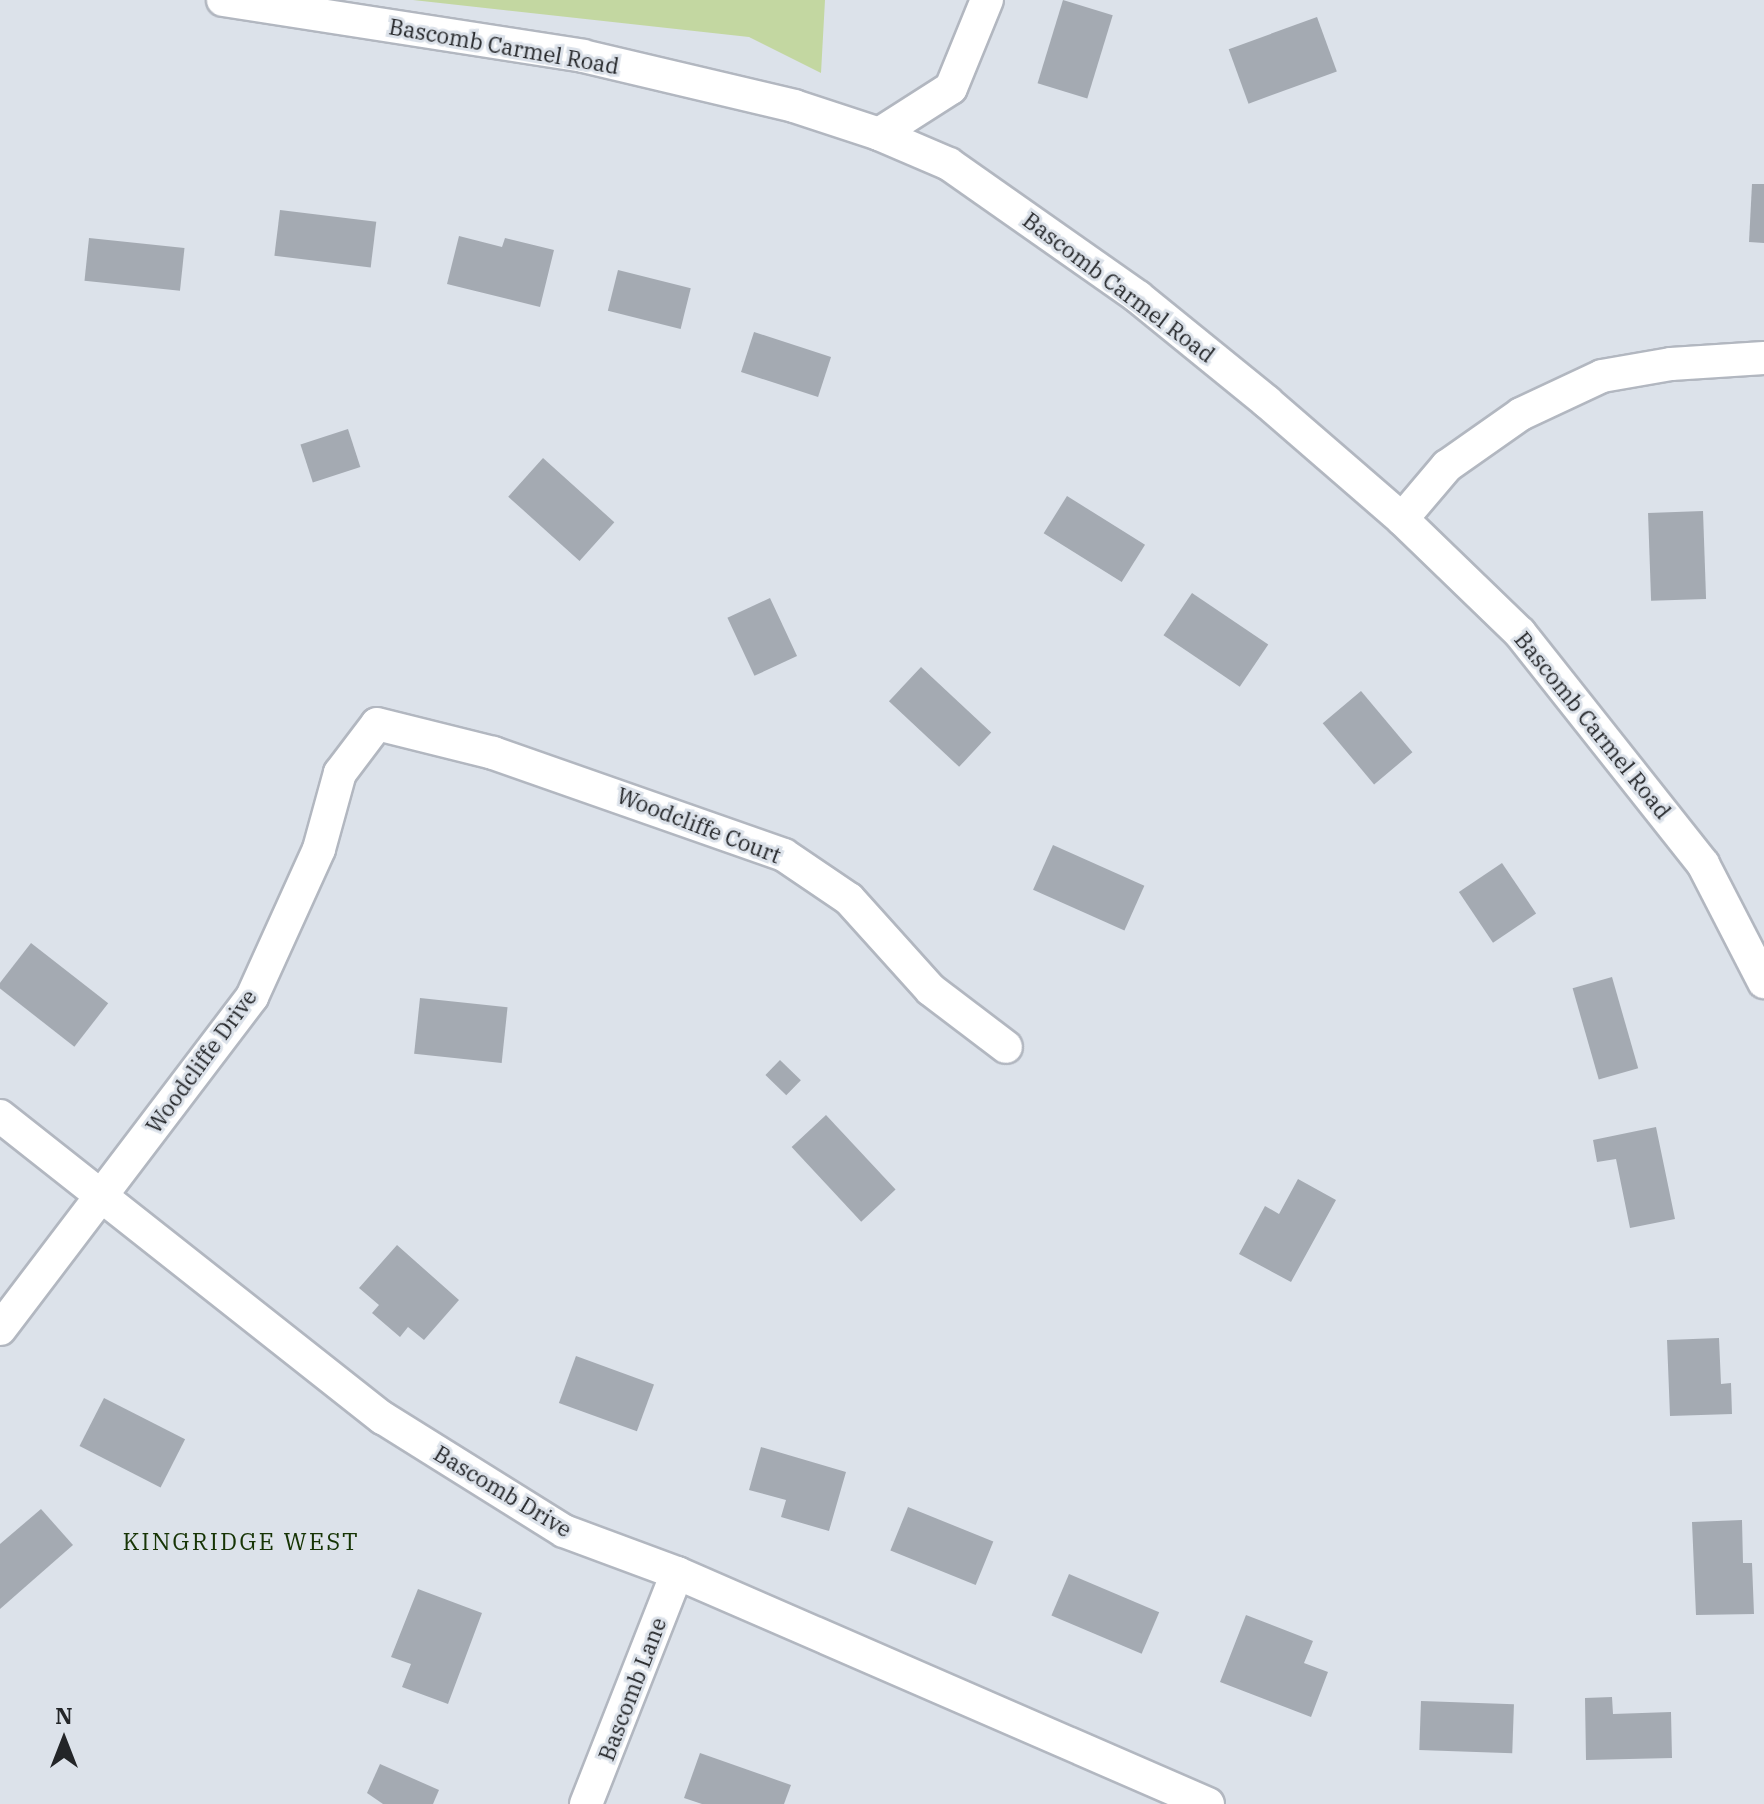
<!DOCTYPE html>
<html>
<head>
<meta charset="utf-8">
<style>
  body { margin:0 }
  #map { position:relative; width:1764px; height:1804px; overflow:hidden; background:#dce2ea; font-family:"IBM Plex Serif",serif }
  div>[style] { position:absolute }
  [style*='--x'] { left:calc(var(--x)*1px); top:calc(var(--y)*1px); width:calc(var(--w)*1px); rotate:calc(var(--a)*1deg) }
  .green>* { inset:0; background:#c3d7a1 }
  .building>* { inset:0; background:#a4aab2; transform-origin:0 0 }
  .roads { filter:drop-shadow(2px 0 #b2b7c0) drop-shadow(-2px 0 #b2b7c0) drop-shadow(0 2px #b2b7c0) drop-shadow(0 -2px #b2b7c0) }
  .street>* { height:32px; margin:-16px; padding:0 16px; transform-origin:16px; border-radius:16px; background:#fff }
  span { translate:-50% -50%; white-space:nowrap; text-align:center; line-height:1.15; -webkit-text-stroke:6px #dce2ea; paint-order:stroke }
  .street-label { font-size:22px; color:#232528 }
  .neighbourhood-label { font-size:24px; color:#163405; letter-spacing:2px }
  .north { position:absolute; left:24px; top:1700px; width:80px; height:80px; -webkit-text-stroke:6px #dce2ea; paint-order:stroke; rotate:0deg; font-size:22px; font-weight:700; line-height:32px; text-align:center; color:#232528 }
  .north::after { content:''; display:block; margin:auto; width:28px; height:36px; background:#232528; clip-path:polygon(50% 0,100% 100%,50% 72%,0 100%) }
</style>
</head>
<body>
<div id="map">
  <div class="green">
    <div style="clip-path:polygon(413px 0,825px 0,821px 73px,749px 37px)"></div>
  </div>
  <div class="building">
    <div style="left:1063px;top:0;width:52px;height:87px;rotate:17deg"></div>
    <div style="left:1317px;top:17px;width:58px;height:94px;rotate:70deg"></div>
    <div style="clip-path:polygon(1752px 184px,1764px 184px,1764px 243px,1749px 242px)"></div>
    <div style="left:280px;top:210px;width:97px;height:46px;rotate:7deg"></div>
    <div style="clip-path:polygon(459px 236px,502px 247px,505px 238px,554px 250px,540px 307px,447px 284px)"></div>
    <div style="left:89px;top:238px;width:96px;height:43px;rotate:6deg"></div>
    <div style="left:618px;top:270px;width:75px;height:42px;rotate:14deg"></div>
    <div style="left:754px;top:332px;width:81px;height:42px;rotate:18deg"></div>
    <div style="left:348px;top:429px;width:40px;height:50px;rotate:72deg"></div>
    <div style="left:543px;top:458px;width:96px;height:52px;rotate:42deg"></div>
    <div style="left:1067px;top:496px;width:92px;height:44px;rotate:32deg"></div>
    <div style="left:1703px;top:511px;width:88px;height:55px;rotate:88deg"></div>
    <div style="left:1192px;top:593px;width:92px;height:51px;rotate:34deg"></div>
    <div style="left:770px;top:598px;width:64px;height:47px;rotate:65deg"></div>
    <div style="left:921px;top:667px;width:96px;height:47px;rotate:43deg"></div>
    <div style="left:1361px;top:691px;width:80px;height:50px;rotate:50deg"></div>
    <div style="left:1053px;top:845px;width:100px;height:49px;rotate:24deg"></div>
    <div style="left:1502px;top:863px;width:61px;height:52px;rotate:56deg"></div>
    <div style="left:31px;top:943px;width:98px;height:55px;rotate:38deg"></div>
    <div style="left:1612px;top:977px;width:95px;height:41px;rotate:74deg"></div>
    <div style="left:420px;top:998px;width:88px;height:56px;rotate:6deg"></div>
    <div style="left:780px;top:1060px;width:29px;height:21px;rotate:44deg"></div>
    <div style="left:826px;top:1115px;width:102px;height:47px;rotate:47deg"></div>
    <div style="clip-path:polygon(1656px 1127px,1675px 1219px,1630px 1228px,1616px 1159px,1597px 1162px,1593px 1140px)"></div>
    <div style="clip-path:polygon(1298px 1179px,1336px 1200px,1291px 1282px,1239px 1254px,1265px 1206px,1279px 1214px)"></div>
    <div style="clip-path:polygon(397px 1245px,459px 1300px,424px 1340px,408px 1327px,400px 1337px,372px 1313px,379px 1305px,359px 1288px)"></div>
    <div style="clip-path:polygon(1719px 1338px,1721px 1384px,1731px 1383px,1732px 1414px,1670px 1416px,1667px 1340px)"></div>
    <div style="left:576px;top:1356px;width:83px;height:50px;rotate:20deg"></div>
    <div style="left:104px;top:1398px;width:91px;height:54px;rotate:27deg"></div>
    <div style="clip-path:polygon(761px 1447px,846px 1472px,829px 1531px,781px 1517px,786px 1500px,749px 1490px)"></div>
    <div style="left:908px;top:1507px;width:92px;height:47px;rotate:22deg"></div>
    <div style="clip-path:polygon(41px 1509px,73px 1545px,0 1609px,0 1544px)"></div>
    <div style="clip-path:polygon(1742px 1520px,1743px 1563px,1752px 1563px,1754px 1614px,1696px 1615px,1692px 1522px)"></div>
    <div style="left:1069px;top:1574px;width:98px;height:45px;rotate:23deg"></div>
    <div style="clip-path:polygon(418px 1589px,482px 1613px,448px 1704px,402px 1687px,411px 1664px,391px 1657px)"></div>
    <div style="clip-path:polygon(1246px 1615px,1313px 1641px,1304px 1663px,1328px 1672px,1311px 1717px,1220px 1682px)"></div>
    <div style="clip-path:polygon(1612px 1697px,1613px 1714px,1671px 1712px,1672px 1758px,1586px 1760px,1585px 1698px)"></div>
    <div style="left:1421px;top:1701px;width:93px;height:49px;rotate:2deg"></div>
    <div style="clip-path:polygon(700px 1753px,791px 1785px,784px 1804px,702px 1804px,684px 1798px)"></div>
    <div style="clip-path:polygon(380px 1764px,439px 1790px,433px 1804px,383px 1804px,367px 1793px)"></div>
  </div>
  <div class="roads">
    <div class="street">
      <div style="--x:223;--y:0;--w:364;--a:8.8"></div>
      <div style="--x:583;--y:56;--w:217;--a:13.3"></div>
      <div style="--x:794;--y:106;--w:89;--a:18.2"></div>
      <div style="--x:879;--y:134;--w:76;--a:23.2"></div>
      <div style="--x:949;--y:164;--w:231;--a:35.1"></div>
      <div style="--x:1138;--y:297;--w:166;--a:39.1"></div>
      <div style="--x:1267;--y:402;--w:179;--a:40.9"></div>
      <div style="--x:1402;--y:519;--w:164;--a:44"></div>
      <div style="--x:1520;--y:633;--w:295;--a:51.6"></div>
      <div style="--x:1703;--y:864;--w:133;--a:62.7"></div>
      <div style="--x:879;--y:134;--w:85;--a:-32.6"></div>
      <div style="--x:951;--y:88;--w:95;--a:-67.8"></div>
      <div style="--x:1402;--y:519;--w:70;--a:-49.7"></div>
      <div style="--x:1447;--y:466;--w:90;--a:-35.1"></div>
      <div style="--x:1521;--y:414;--w:89;--a:-25.1"></div>
      <div style="--x:1602;--y:376;--w:70;--a:-9.9"></div>
      <div style="--x:1671;--y:364;--w:93;--a:-3.7"></div>
      <div style="--x:0;--y:1116;--w:488;--a:38.3"></div>
      <div style="--x:383;--y:1418;--w:213;--a:32"></div>
      <div style="--x:564;--y:1531;--w:121;--a:20.4"></div>
      <div style="--x:677;--y:1573;--w:579;--a:23.51"></div>
      <div style="--x:0;--y:1329;--w:417;--a:-52.8"></div>
      <div style="--x:252;--y:997;--w:162;--a:-65.6"></div>
      <div style="--x:319;--y:849;--w:79;--a:-74.6"></div>
      <div style="--x:340;--y:773;--w:61;--a:-52.9"></div>
      <div style="--x:377;--y:724;--w:120;--a:14"></div>
      <div style="--x:493;--y:753;--w:308;--a:19.3"></div>
      <div style="--x:784;--y:855;--w:78;--a:34.1"></div>
      <div style="--x:849;--y:899;--w:122;--a:48"></div>
      <div style="--x:931;--y:990;--w:94;--a:37.2"></div>
      <div style="--x:586;--y:1804;--w:248;--a:-68.5"></div>
    </div>
  </div>
  <div class="street-label">
    <span style="left:504px;top:46px;rotate:10deg">Bascomb Carmel Road</span>
    <span style="left:1119px;top:287px;rotate:37deg">Bascomb Carmel Road</span>
    <span style="left:1593px;top:725px;rotate:51deg">Bascomb Carmel Road</span>
    <span style="left:699px;top:825px;rotate:21deg">Woodcliffe Court</span>
    <span style="left:201px;top:1061px;rotate:-54deg">Woodcliffe Drive</span>
    <span style="left:503px;top:1491px;rotate:31deg">Bascomb Drive</span>
    <span style="left:632px;top:1689px;rotate:-69deg">Bascomb Lane</span>
  </div>
  <div class="neighbourhood-label">
    <span style="left:241px;top:1542px">KINGRIDGE WEST</span>
  </div>
  <div class="north">N</div>
</div>
</body>
</html>
